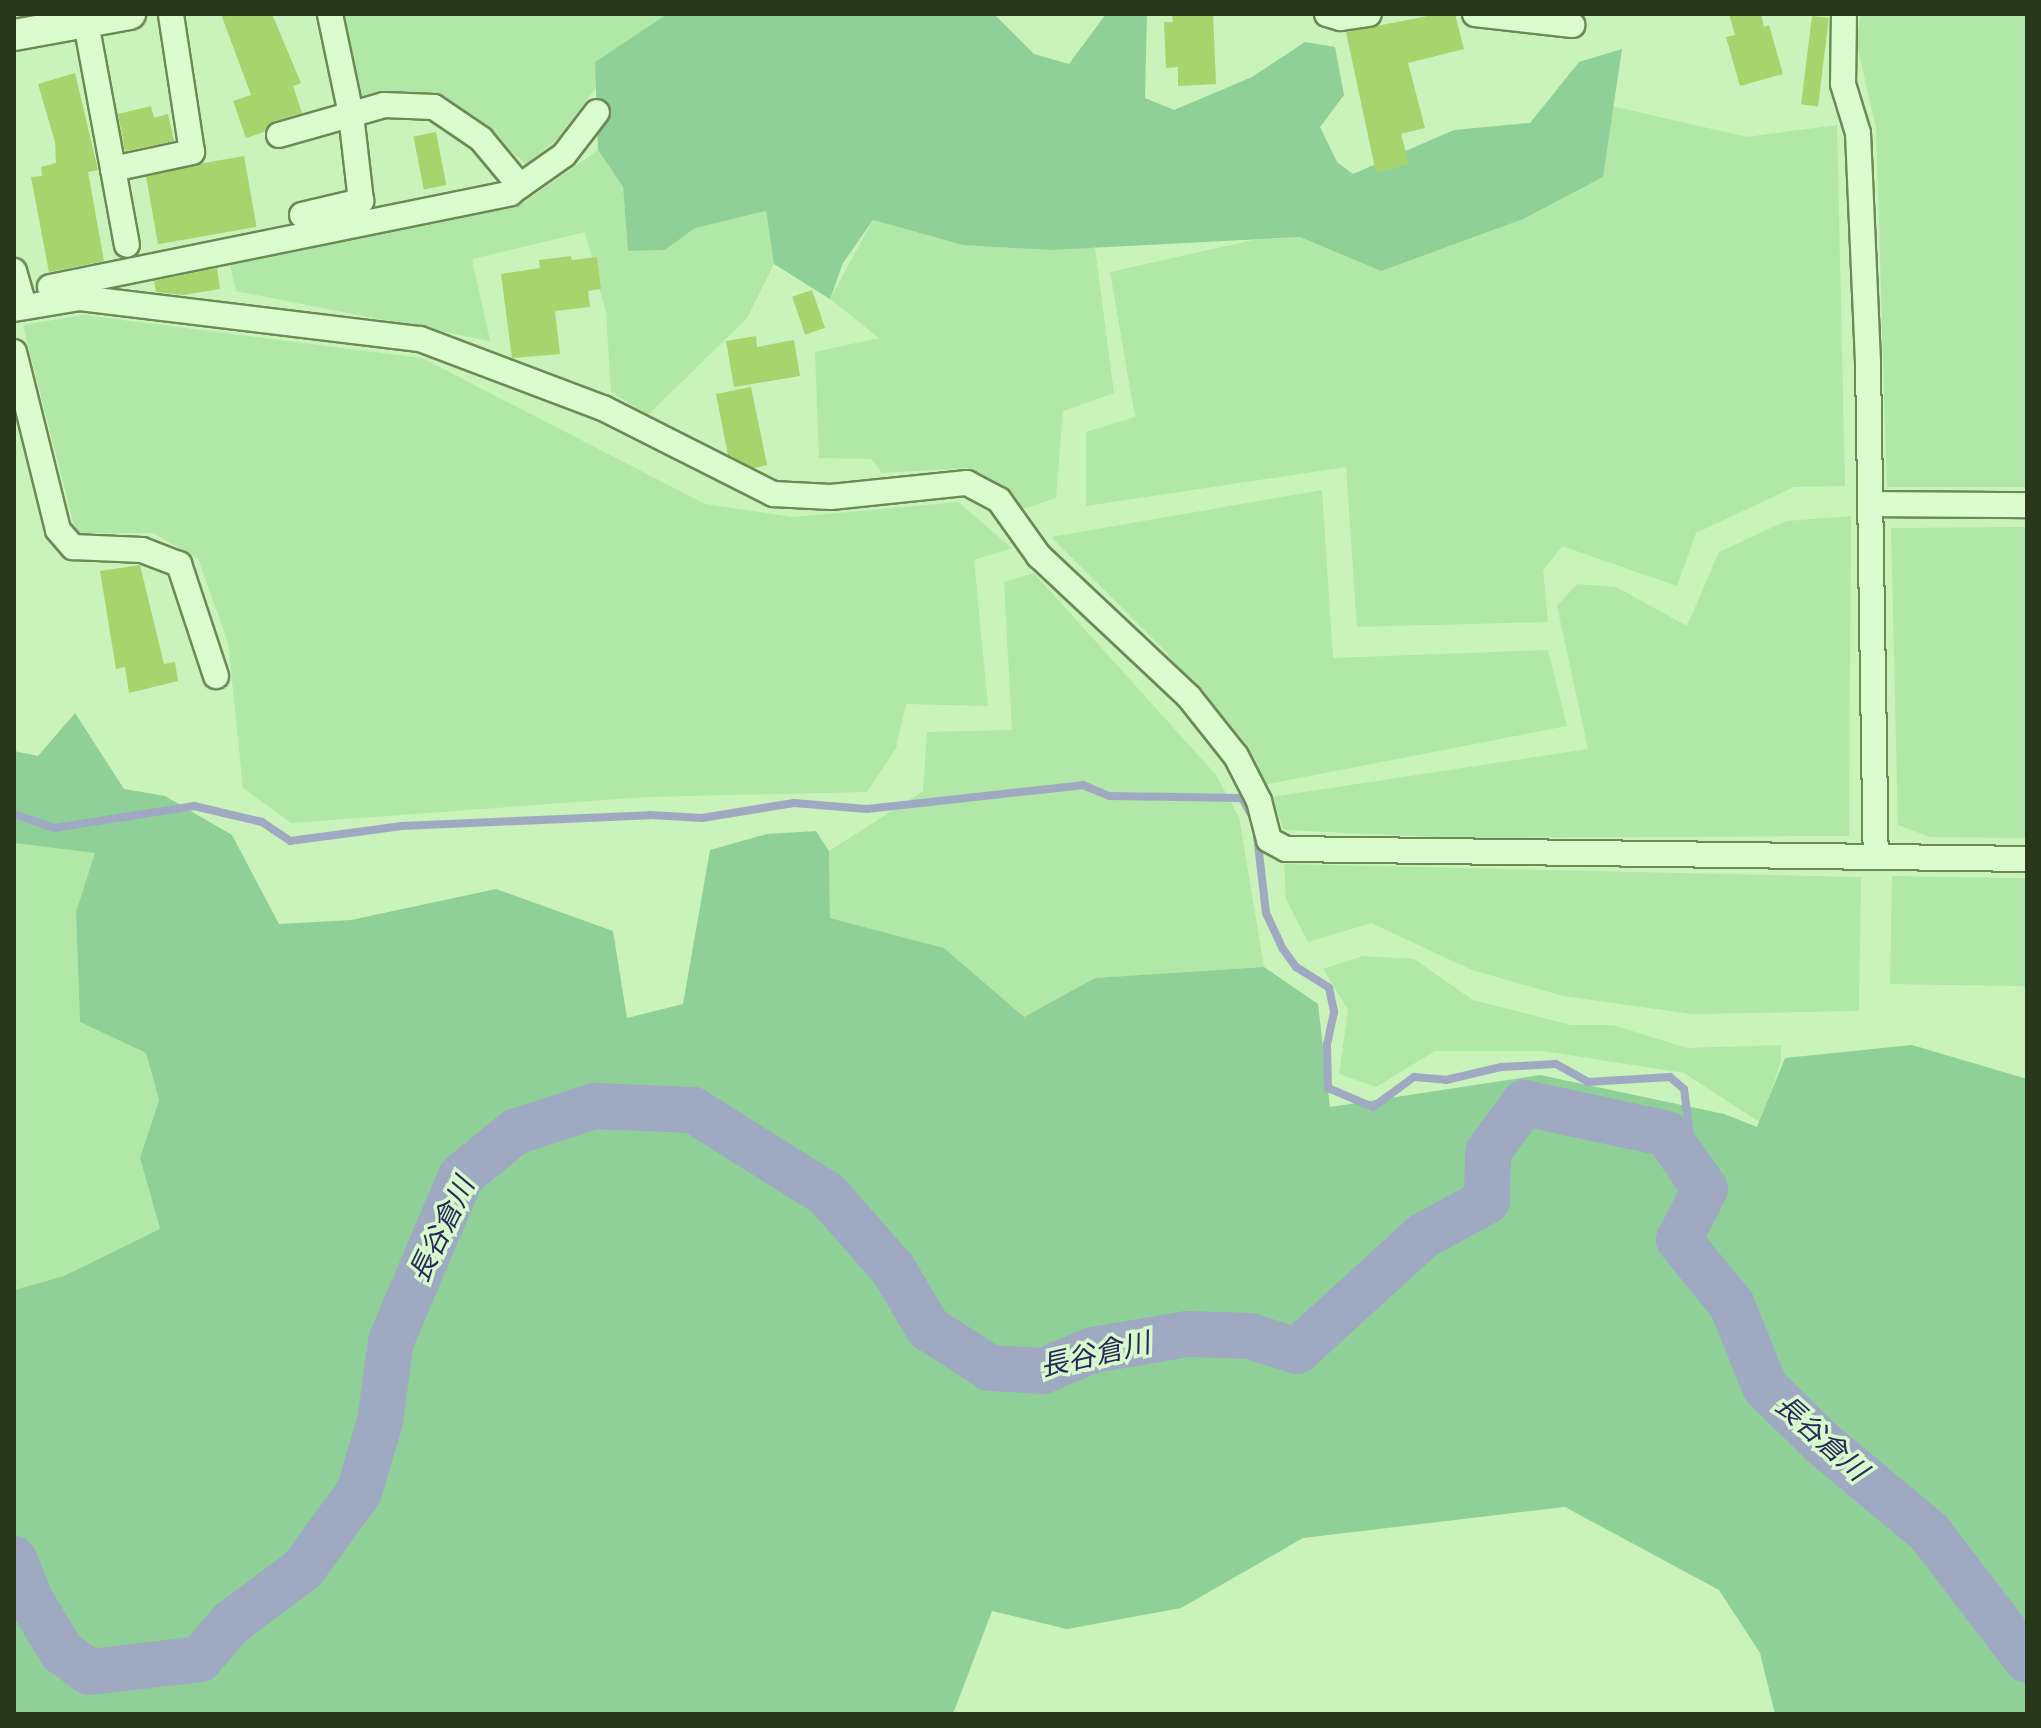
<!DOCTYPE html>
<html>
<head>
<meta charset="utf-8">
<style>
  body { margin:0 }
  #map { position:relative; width:2041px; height:1728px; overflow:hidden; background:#caf2bb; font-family:"Times New Roman","Noto Sans JP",serif }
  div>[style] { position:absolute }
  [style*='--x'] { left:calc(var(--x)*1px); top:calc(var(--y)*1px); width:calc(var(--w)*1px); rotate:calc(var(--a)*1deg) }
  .farmland>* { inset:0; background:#b1e8a7; transform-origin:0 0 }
  .green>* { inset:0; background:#8ed097 }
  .stream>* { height:8px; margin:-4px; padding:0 4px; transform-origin:4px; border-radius:4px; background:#a0a9c2 }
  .river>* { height:46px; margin:-23px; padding:0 23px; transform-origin:23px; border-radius:23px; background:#a0a9c2 }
  .building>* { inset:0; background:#a7d46d; transform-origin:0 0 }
  .roads { filter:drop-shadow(2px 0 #6c8a53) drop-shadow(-2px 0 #6c8a53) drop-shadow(0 2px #6c8a53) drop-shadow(0 -2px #6c8a53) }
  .minor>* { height:24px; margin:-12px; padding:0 12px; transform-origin:12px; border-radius:12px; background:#dbfcce }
  .tertiary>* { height:30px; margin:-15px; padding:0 15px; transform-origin:15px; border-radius:15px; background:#dbfcce }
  span { translate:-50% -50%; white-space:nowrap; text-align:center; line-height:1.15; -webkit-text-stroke:7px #d7f9cb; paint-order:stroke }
  .water-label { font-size:28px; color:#272a59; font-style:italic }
  .frame { position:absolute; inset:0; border:16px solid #29381a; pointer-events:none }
</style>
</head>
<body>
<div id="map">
  <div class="farmland">
    <div style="clip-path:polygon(344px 14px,667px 14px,595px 62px,596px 88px,556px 140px,526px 164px,444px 95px,359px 96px)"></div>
    <div style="clip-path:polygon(1861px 14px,2027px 14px,2027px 487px,1887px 487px,1876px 128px,1856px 40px)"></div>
    <div style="clip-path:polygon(1612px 106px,1747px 137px,1837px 125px,1845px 486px,1794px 487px,1696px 533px,1677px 586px,1562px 546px,1543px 571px,1548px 622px,1357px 627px,1346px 467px,1086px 506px,1086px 432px,1135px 417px,1110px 272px,1253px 240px,1300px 237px,1381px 271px,1603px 177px)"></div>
    <div style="clip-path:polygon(598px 150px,623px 187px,628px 251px,665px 250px,695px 228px,766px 211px,774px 264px,747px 318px,648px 415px,611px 392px,606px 313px,585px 232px,472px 259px,490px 341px,236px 291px,230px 265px,526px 201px)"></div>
    <div style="clip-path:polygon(873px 220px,963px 245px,1095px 248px,1114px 393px,1063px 411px,1056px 498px,1024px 509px,967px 468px,882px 473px,871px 459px,819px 458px,815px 352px,879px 338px,830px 299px)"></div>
    <div style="clip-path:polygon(83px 315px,422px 358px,705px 504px,793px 517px,958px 502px,1012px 548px,974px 560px,988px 706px,906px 704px,896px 748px,867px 792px,646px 797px,291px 823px,243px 788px,228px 642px,198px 559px,153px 533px,76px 533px,23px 325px)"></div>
    <div style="clip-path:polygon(1322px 490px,1333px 658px,1548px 650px,1567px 726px,1263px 785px,1166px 652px,1051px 537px)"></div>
    <div style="clip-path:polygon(1851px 516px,1849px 836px,1460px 838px,1284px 830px,1271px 797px,1588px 749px,1557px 606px,1577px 584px,1616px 587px,1687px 626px,1719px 552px,1786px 521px)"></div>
    <div style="clip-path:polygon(2027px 527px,2027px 838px,1930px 837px,1898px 825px,1891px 528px)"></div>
    <div style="clip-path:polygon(1034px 573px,1216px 775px,1239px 817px,1264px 967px,1095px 978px,1024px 1017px,944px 948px,830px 918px,829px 851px,923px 791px,927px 732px,1012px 730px,1004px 582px)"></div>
    <div style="clip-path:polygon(14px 843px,96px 853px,76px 912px,80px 1022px,146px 1053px,159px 1100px,140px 1158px,160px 1230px,64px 1276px,14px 1290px)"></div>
    <div style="clip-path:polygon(1284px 864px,1861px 877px,1859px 1011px,1692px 1014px,1563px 996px,1472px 970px,1371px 923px,1308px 942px,1286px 899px)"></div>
    <div style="left:1892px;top:876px;width:135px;height:108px;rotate:1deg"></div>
    <div style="clip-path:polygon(1363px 956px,1414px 959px,1473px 1000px,1571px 1025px,1613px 1025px,1687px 1048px,1781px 1045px,1781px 1061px,1761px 1123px,1684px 1073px,1543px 1051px,1435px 1051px,1376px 1087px,1339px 1074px,1348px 1010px,1323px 969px)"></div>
  </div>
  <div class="green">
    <div style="clip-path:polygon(667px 14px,994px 14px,1034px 54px,1069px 64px,1106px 14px,1147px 14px,1145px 98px,1174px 110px,1252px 77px,1305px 42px,1335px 47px,1344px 95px,1320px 127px,1337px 162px,1353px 174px,1454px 130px,1530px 123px,1579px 62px,1622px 49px,1603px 177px,1523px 219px,1381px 271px,1300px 237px,1051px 250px,963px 245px,873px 220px,843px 263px,830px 299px,774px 264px,766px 211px,695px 228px,665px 250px,628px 251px,623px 187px,598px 150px,595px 62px)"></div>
    <div style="clip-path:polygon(75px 713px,124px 789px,165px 796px,232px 835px,279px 924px,351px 920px,496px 889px,613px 931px,627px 1018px,683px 1004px,710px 850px,767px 834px,816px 831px,829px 851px,830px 918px,944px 948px,1024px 1017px,1095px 978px,1264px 967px,1318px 1004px,1330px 1107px,1540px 1075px,1724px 1114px,1757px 1127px,1785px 1058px,1912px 1045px,2027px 1079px,2027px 1714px,1775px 1714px,1760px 1653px,1719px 1590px,1565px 1507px,1303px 1538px,1181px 1608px,1067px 1629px,992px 1611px,953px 1714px,14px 1714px,14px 1290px,64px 1276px,160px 1229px,140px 1158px,159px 1100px,146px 1053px,80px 1022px,76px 912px,95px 853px,14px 843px,14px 751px,38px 756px)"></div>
  </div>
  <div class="stream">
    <div style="--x:14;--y:814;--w:42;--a:19.3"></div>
    <div style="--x:54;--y:828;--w:142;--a:-8.9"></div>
    <div style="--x:194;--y:806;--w:70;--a:13.2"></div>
    <div style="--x:262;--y:822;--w:34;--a:34"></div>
    <div style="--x:290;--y:841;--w:113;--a:-7.6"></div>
    <div style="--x:402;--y:826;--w:248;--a:-2.5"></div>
    <div style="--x:650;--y:815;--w:52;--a:3.3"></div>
    <div style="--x:702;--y:818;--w:93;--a:-9.3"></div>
    <div style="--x:794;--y:803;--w:73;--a:4.7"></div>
    <div style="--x:867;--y:809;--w:217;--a:-6.3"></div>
    <div style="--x:1083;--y:785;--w:28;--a:23"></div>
    <div style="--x:1109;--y:796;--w:133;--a:0.9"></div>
    <div style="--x:1242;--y:798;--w:23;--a:61"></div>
    <div style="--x:1257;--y:836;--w:78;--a:83.3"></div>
    <div style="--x:1266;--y:913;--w:40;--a:65"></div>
    <div style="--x:1283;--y:949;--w:22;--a:54"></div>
    <div style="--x:1296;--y:967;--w:39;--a:32"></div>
    <div style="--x:1329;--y:988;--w:25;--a:78"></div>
    <div style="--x:1334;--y:1012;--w:33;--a:102"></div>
    <div style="--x:1327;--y:1044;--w:44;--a:88.7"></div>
    <div style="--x:1328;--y:1088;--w:49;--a:22.9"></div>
    <div style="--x:1373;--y:1107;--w:51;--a:-36.2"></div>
    <div style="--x:1414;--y:1077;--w:32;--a:5"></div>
    <div style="--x:1446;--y:1080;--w:57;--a:-13.3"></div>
    <div style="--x:1501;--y:1067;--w:55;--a:-3.1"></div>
    <div style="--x:1556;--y:1064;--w:37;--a:29"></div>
    <div style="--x:1588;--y:1082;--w:82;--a:-3.5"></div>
    <div style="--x:1670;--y:1077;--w:18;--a:41"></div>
    <div style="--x:1684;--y:1089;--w:86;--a:82.6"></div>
  </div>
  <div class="river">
    <div style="--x:14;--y:1559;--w:45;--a:68"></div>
    <div style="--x:31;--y:1601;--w:60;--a:58.7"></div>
    <div style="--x:62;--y:1652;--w:34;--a:36"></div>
    <div style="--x:90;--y:1672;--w:111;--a:-6.7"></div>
    <div style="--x:200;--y:1659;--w:48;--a:-49.3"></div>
    <div style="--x:231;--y:1623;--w:90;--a:-36.9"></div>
    <div style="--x:303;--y:1569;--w:95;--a:-54"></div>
    <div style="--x:359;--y:1492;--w:74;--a:-73.5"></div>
    <div style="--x:380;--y:1421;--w:81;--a:-82.2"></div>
    <div style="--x:391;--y:1341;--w:179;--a:-67"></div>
    <div style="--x:461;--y:1176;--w:70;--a:-39.2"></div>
    <div style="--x:515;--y:1132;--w:83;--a:-18.2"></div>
    <div style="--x:594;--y:1106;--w:99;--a:2.3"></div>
    <div style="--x:693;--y:1110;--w:158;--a:32.1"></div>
    <div style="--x:827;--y:1194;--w:100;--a:48.7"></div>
    <div style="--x:893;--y:1269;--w:69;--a:59.3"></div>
    <div style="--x:928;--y:1328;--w:74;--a:32.8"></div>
    <div style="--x:990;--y:1368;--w:53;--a:3.2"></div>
    <div style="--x:1043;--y:1371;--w:54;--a:-22.8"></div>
    <div style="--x:1093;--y:1350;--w:96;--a:-9.6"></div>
    <div style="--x:1188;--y:1334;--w:62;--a:1.8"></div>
    <div style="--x:1250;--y:1336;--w:49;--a:17.7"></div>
    <div style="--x:1297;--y:1351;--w:171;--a:-42.4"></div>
    <div style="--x:1423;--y:1236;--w:73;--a:-28.7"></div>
    <div style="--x:1487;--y:1201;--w:49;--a:-88.8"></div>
    <div style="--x:1488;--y:1152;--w:61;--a:-53.7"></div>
    <div style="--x:1524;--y:1103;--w:146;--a:12.2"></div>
    <div style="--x:1667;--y:1134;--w:67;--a:55.4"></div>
    <div style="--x:1705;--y:1189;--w:57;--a:117"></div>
    <div style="--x:1679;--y:1240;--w:84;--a:50.8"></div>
    <div style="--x:1732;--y:1305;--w:88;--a:68.1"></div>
    <div style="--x:1765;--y:1387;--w:80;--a:44.5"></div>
    <div style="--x:1822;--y:1443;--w:139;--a:39.8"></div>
    <div style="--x:1929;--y:1532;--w:161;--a:52.6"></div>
  </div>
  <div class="building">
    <div style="clip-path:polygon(221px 14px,272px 14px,301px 83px,293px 86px,302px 113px,274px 121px,264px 132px,246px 138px,233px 101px,251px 95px)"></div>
    <div style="clip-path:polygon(1172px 14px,1213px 14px,1216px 84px,1178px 86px,1178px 67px,1166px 68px,1164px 22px,1173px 22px)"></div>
    <div style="clip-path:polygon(1438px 14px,1455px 14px,1464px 49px,1408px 63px,1425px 128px,1401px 134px,1409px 164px,1376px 173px,1346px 32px)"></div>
    <div style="clip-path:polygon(1729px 14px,1761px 14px,1764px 27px,1769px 25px,1783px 74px,1740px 86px,1726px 37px,1735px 35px)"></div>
    <div style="left:1812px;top:16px;width:17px;height:89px;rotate:7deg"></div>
    <div style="clip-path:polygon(75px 73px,98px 170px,88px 172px,104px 261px,49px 272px,31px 177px,42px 176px,41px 167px,56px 163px,55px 142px,38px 84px)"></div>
    <div style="clip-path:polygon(151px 106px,154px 118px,168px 114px,174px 141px,125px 151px,118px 114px)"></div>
    <div style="left:436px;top:132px;width:54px;height:23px;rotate:79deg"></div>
    <div style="left:244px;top:156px;width:72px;height:100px;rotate:80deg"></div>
    <div style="clip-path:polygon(571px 256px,572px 260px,597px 257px,601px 289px,588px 291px,590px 307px,555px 311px,560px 354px,512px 358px,501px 274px,540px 268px,539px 260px)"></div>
    <div style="clip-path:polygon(217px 268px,220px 289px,183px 295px,156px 292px,154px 281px)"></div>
    <div style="left:812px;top:290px;width:40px;height:21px;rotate:71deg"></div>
    <div style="clip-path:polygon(756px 336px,757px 347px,794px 340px,800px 376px,734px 387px,726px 341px)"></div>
    <div style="clip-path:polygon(751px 387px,767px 465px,754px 468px,728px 455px,716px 394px)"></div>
    <div style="clip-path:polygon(140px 565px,164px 664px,175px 662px,178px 681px,129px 693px,125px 667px,116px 669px,100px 571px)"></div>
  </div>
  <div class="roads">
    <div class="minor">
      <div style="--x:1327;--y:14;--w:14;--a:17"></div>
      <div style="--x:1340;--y:18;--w:29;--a:-8"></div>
      <div style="--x:1475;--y:14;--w:98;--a:6.5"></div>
      <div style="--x:1844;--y:14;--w:70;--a:90.8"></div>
      <div style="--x:1843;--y:84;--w:51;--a:73"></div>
      <div style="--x:1858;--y:133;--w:230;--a:87.5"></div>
      <div style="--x:1868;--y:363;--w:494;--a:89.1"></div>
      <div style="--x:86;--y:23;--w:148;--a:79.5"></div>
      <div style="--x:113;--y:169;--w:81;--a:-12.1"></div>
      <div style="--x:192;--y:152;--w:140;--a:-98.7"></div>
      <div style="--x:279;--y:135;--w:109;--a:-15.9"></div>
      <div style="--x:384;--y:105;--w:50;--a:2.3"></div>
      <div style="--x:434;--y:107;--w:57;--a:34.2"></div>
      <div style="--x:481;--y:139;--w:61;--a:50.3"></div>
      <div style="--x:113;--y:169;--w:77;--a:79.6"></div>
      <div style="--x:302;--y:215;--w:61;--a:-13.3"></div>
      <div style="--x:361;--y:201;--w:88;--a:-96.6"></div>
      <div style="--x:351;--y:114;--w:102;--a:-101.9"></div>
      <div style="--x:14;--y:271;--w:37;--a:74"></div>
      <div style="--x:50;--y:287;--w:470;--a:-11.5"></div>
      <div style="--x:510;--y:193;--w:66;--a:-35.1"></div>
      <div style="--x:564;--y:155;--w:54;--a:-52.5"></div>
      <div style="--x:14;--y:309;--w:67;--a:-9.5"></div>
      <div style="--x:80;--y:298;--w:342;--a:6.9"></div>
      <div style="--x:420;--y:339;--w:196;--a:20.7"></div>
      <div style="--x:603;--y:408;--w:191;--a:26.8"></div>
      <div style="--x:773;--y:494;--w:58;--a:3"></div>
      <div style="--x:831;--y:497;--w:137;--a:-5.9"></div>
      <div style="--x:967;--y:483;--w:36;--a:28"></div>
      <div style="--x:999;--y:500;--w:69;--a:54.5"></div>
      <div style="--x:1039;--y:556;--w:206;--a:43.2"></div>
      <div style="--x:1189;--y:697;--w:75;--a:51.5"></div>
      <div style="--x:1236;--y:756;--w:51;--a:62.9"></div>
      <div style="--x:1259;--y:801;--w:40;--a:75.6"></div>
      <div style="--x:1269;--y:840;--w:19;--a:28"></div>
      <div style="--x:1286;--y:849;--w:741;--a:0.77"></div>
      <div style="--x:14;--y:352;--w:183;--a:76.1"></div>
      <div style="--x:58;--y:530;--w:23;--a:49"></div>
      <div style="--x:73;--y:547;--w:69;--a:2.5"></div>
      <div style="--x:142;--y:550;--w:40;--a:21"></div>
      <div style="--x:179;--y:564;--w:118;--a:71.7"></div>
      <div style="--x:1873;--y:504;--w:154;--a:0.4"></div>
    </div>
    <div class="tertiary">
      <div style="--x:14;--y:35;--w:118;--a:-10.3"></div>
    </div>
  </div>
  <div class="water-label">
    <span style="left:442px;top:1230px;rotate:-64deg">長谷倉川</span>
    <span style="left:1095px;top:1355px;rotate:-13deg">長谷倉川</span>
    <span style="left:1821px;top:1438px;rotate:42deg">長谷倉川</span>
  </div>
  <div class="frame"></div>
</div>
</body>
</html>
